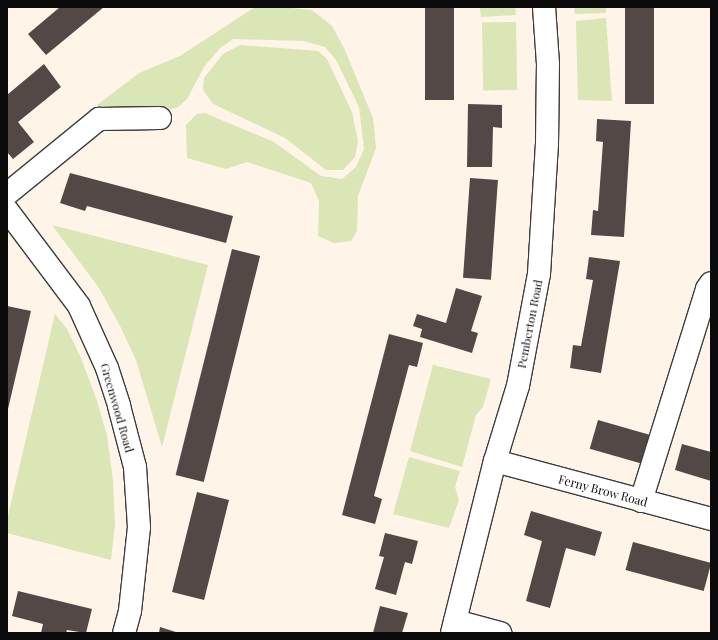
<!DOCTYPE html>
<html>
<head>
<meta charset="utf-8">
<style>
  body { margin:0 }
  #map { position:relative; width:718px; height:640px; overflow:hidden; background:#fef4e8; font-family:"Playfair Display",serif }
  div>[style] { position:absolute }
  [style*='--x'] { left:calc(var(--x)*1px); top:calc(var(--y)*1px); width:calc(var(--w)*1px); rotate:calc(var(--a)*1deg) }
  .green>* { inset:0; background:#dae6b5; transform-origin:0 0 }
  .building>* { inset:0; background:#524947; transform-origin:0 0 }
  .roads { filter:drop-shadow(1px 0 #3d3d3d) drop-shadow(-1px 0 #3d3d3d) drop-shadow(0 1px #3d3d3d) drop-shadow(0 -1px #3d3d3d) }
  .minor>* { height:22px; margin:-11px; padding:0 11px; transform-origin:11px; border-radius:11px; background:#fff }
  span { translate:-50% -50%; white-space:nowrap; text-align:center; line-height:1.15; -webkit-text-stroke:4px #fff; paint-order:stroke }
  .street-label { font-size:12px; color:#0a0a0a }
  .frame { position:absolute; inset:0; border:8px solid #0a0a0a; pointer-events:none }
</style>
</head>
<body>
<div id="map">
  <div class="green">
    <div style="clip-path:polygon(255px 7px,281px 7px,312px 10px,332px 26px,344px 48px,373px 118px,376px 148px,358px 196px,357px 231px,351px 241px,334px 243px,318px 236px,319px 201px,311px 183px,247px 162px,226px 169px,187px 158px,186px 125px,197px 114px,205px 113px,274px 142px,321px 176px,342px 179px,356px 167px,364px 149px,359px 107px,336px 60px,325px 47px,304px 41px,233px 39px,220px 48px,204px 67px,187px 99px,178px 107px,164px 111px,117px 108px,103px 111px,97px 105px,139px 73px,180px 56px)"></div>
    <div style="clip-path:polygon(480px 7px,515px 7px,516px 15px,481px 17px)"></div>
    <div style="clip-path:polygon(574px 7px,606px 7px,606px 13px,575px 14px)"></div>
    <div style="clip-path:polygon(606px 18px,612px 101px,578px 100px,576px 21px)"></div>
    <div style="left:516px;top:22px;width:68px;height:34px;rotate:89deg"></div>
    <div style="clip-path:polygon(240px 45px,318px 51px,327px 59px,352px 112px,358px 141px,355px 157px,343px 170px,326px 170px,285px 138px,213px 104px,203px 90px,204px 78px,223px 54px)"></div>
    <div style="clip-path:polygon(52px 225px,208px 265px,162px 447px,136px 360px,120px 326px,99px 288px)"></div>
    <div style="clip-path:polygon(55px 314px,67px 329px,81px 358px,96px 398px,107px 435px,113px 480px,115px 524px,111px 560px,7px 533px,7px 520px)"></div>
    <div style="clip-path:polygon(433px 365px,491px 379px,483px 407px,476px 415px,462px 467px,410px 451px)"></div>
    <div style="clip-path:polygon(409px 457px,460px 471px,455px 487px,459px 500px,449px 528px,393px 514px)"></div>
  </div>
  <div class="building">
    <div style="clip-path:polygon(60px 7px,104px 7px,46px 55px,28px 34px)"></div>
    <div style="left:425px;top:7px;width:29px;height:93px"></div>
    <div style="left:625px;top:7px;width:29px;height:97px"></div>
    <div style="clip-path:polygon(44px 64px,61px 87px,18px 122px,34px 142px,13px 159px,7px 152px,7px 95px)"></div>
    <div style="clip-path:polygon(468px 104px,502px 105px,502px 128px,493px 127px,492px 167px,467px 167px)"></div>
    <div style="clip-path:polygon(597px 119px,631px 121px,624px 237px,591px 235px,593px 210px,598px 211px,603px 142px,596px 141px)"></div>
    <div style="clip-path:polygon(70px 173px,233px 216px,226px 243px,87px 206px,85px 211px,60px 203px)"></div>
    <div style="left:470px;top:178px;width:28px;height:100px;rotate:4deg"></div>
    <div style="left:232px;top:249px;width:29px;height:233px;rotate:14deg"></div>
    <div style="clip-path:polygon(589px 257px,620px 261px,601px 373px,570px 368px,573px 345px,581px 346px,593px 280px,586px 279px)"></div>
    <div style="clip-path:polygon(456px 288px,482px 296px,471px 331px,478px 333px,472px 353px,420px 337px,422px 329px,413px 326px,417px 314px,446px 323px)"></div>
    <div style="clip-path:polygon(7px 306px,31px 311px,8px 409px,7px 409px)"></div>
    <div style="clip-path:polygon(389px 334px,423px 343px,417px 367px,409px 365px,374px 496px,382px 499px,375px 524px,342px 515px)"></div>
    <div style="left:598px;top:420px;width:59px;height:30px;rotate:16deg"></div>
    <div style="clip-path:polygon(682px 444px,711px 452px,711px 481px,675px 470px)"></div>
    <div style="left:197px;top:492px;width:33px;height:103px;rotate:14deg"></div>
    <div style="clip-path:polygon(531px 511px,602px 532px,595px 556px,566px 548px,550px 608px,526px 601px,542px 541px,524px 535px)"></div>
    <div style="clip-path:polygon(385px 533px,418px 541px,412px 564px,405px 562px,396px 595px,375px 589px,384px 557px,379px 556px)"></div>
    <div style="left:633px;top:542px;width:81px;height:29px;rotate:15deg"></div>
    <div style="clip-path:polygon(18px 591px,92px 609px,86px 633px,67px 630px,66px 633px,41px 633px,43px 624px,12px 616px)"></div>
    <div style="clip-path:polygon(380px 606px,408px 613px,402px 633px,373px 633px)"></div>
    <div style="clip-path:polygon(160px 627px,179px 633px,159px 633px)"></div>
  </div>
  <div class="roads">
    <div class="minor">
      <div style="--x:7;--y:194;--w:119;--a:-39.2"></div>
      <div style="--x:99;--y:119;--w:61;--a:-0.9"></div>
      <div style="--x:7;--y:210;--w:120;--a:53.1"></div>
      <div style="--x:79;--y:306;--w:68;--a:65.7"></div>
      <div style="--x:107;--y:368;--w:40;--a:72"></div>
      <div style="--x:119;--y:406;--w:63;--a:75.3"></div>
      <div style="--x:135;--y:467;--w:60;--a:86.2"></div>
      <div style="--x:139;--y:527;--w:84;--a:96.1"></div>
      <div style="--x:130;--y:611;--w:23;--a:105"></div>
      <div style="--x:495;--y:461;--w:224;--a:15"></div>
      <div style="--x:641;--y:501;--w:222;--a:-72.7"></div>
      <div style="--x:707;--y:289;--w:7;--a:-56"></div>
      <div style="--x:455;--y:621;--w:47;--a:14.9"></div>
      <div style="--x:452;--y:633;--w:177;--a:-76"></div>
      <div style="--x:495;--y:461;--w:78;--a:-73"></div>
      <div style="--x:518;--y:386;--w:114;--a:-79.4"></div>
      <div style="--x:539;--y:274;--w:130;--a:-86.5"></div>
      <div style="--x:547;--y:144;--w:80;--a:-89.3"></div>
      <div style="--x:548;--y:64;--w:57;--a:-94"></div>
    </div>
  </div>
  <div class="street-label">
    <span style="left:530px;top:324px;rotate:-79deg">Pemberton Road</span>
    <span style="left:117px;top:408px;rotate:74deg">Greenwood Road</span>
    <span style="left:603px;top:491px;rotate:15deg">Ferny Brow Road</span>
  </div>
  <div class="frame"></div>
</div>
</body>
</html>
